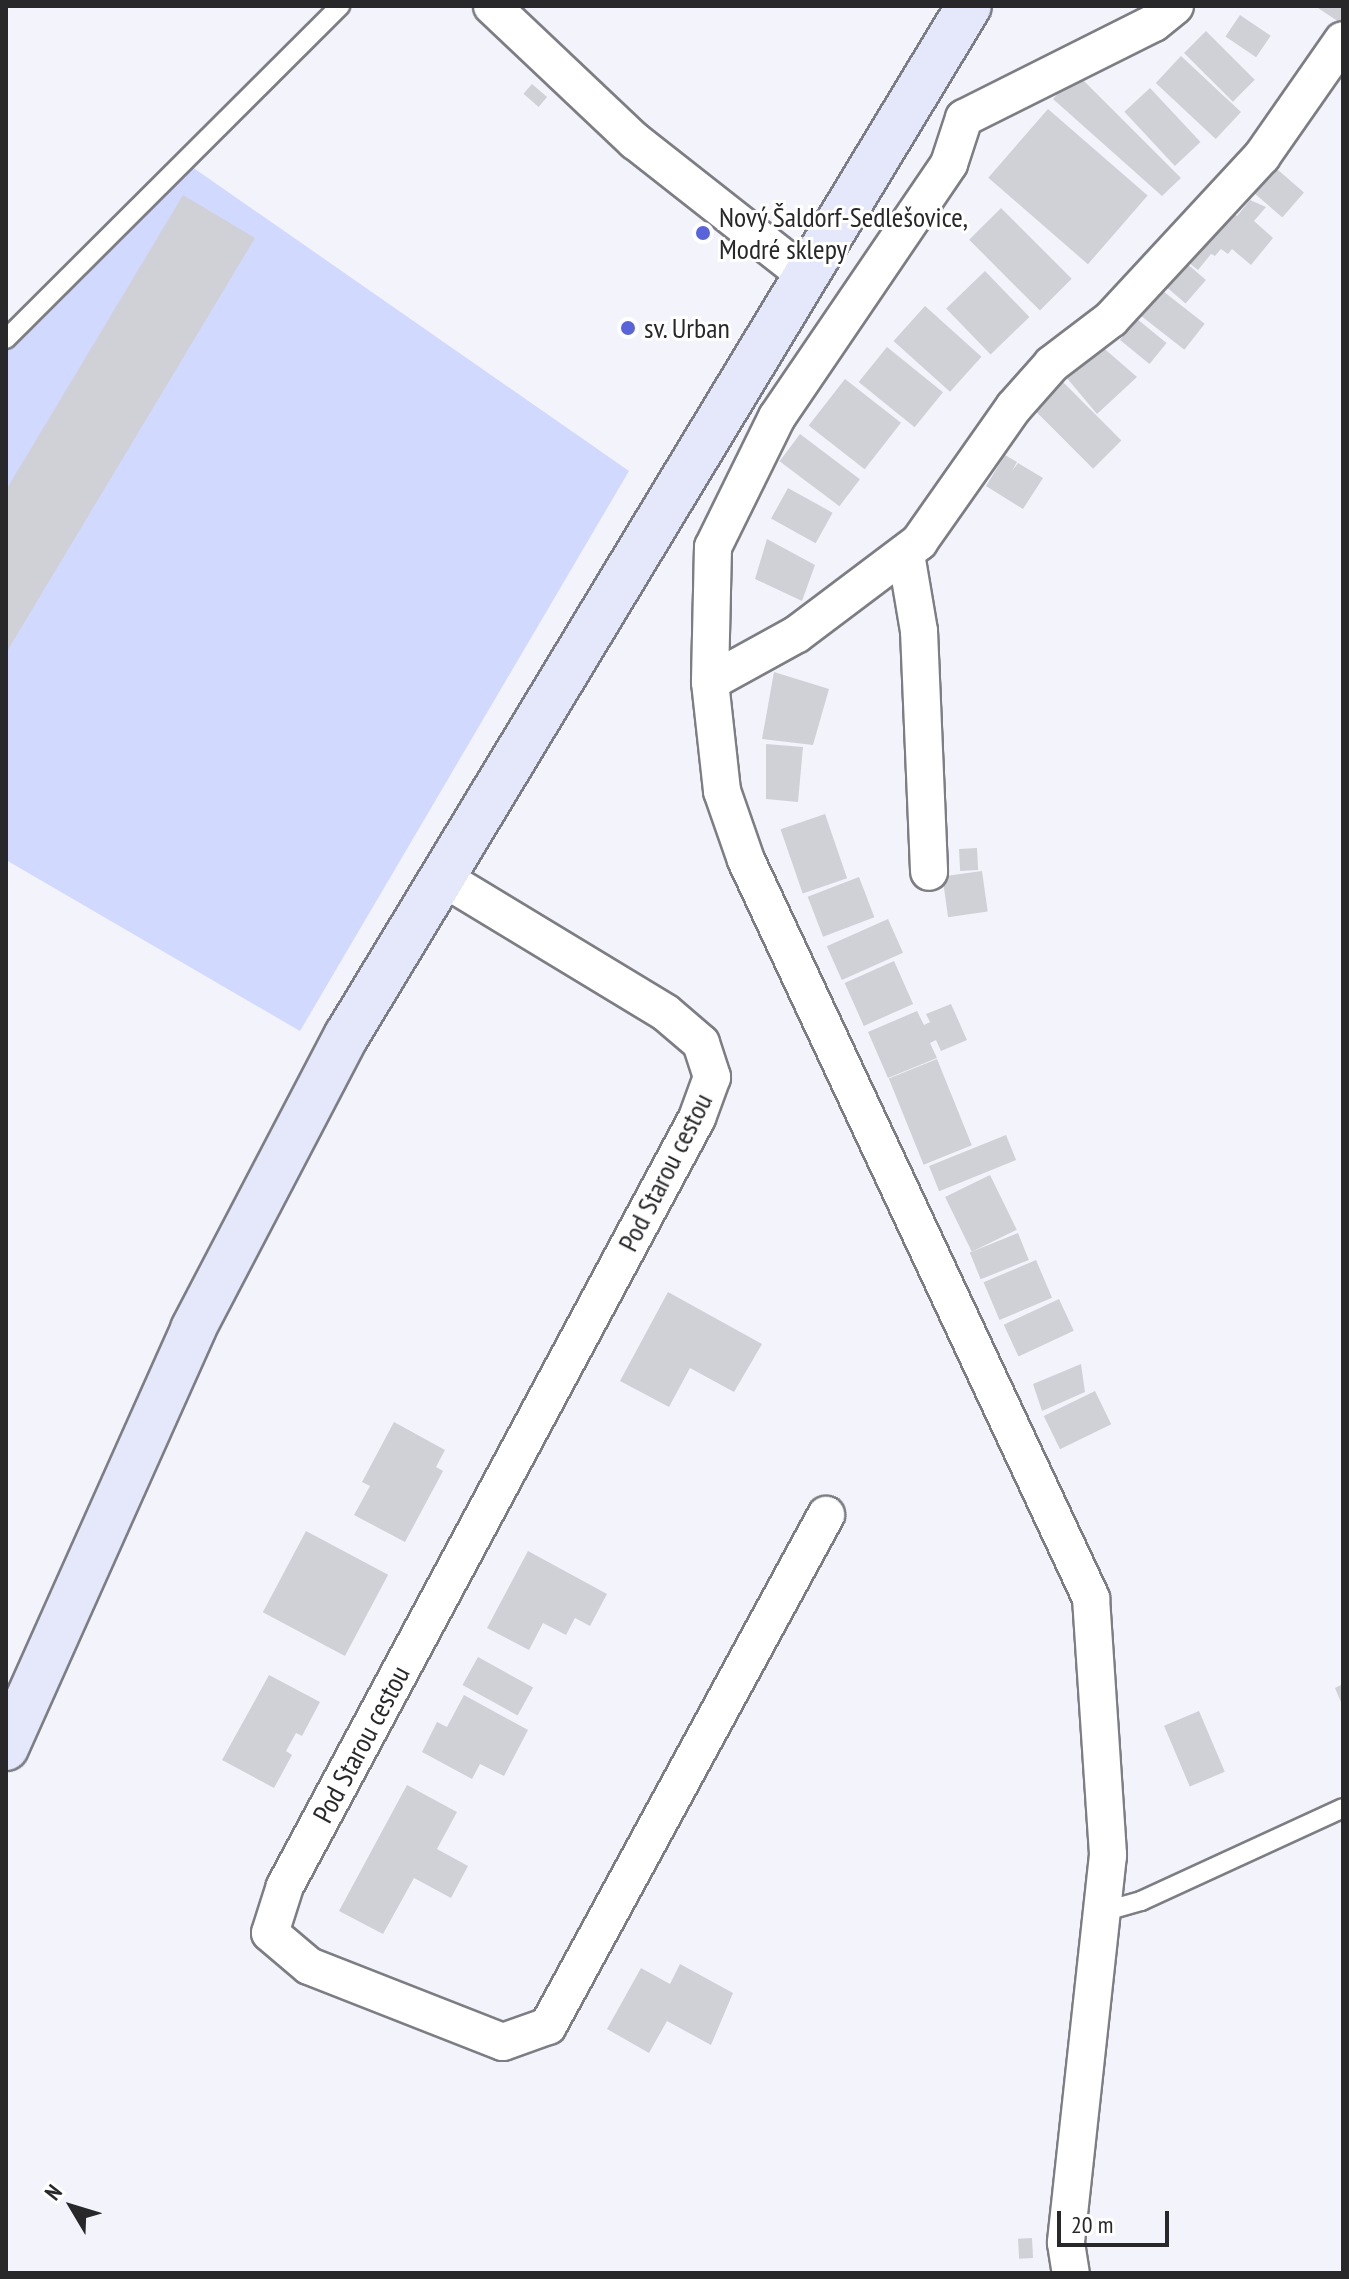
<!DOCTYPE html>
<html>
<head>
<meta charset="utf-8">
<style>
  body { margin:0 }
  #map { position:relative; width:1349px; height:2279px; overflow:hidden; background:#f3f4fb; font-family:"PT Sans Narrow",sans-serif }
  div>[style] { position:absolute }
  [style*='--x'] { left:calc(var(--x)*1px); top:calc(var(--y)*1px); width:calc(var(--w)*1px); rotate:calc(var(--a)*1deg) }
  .green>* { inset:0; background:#d1d9ff }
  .building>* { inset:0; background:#cfd1d7; transform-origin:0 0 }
  .roads { filter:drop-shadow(2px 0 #7d7e84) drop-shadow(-2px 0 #7d7e84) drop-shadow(0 2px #7d7e84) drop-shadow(0 -2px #7d7e84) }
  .lane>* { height:18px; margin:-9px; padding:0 9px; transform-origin:9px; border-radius:9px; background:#fff }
  .street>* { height:36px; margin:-18px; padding:0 18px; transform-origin:18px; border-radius:18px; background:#fff }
  .secondary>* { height:44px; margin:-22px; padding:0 22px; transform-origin:22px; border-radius:22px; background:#e5e8fb }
  .dots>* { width:22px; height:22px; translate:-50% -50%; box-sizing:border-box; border:4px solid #fff; border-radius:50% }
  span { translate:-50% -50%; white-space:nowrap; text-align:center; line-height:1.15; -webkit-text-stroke:6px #fff; paint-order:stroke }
  .poi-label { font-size:28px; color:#28282b }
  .left { translate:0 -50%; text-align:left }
  .street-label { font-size:28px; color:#28282b }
  .frame { position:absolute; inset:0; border:8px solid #28282b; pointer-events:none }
  .north { position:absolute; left:32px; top:2167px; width:80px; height:80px; -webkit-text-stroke:6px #fff; paint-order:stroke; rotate:308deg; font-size:22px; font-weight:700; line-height:32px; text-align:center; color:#28282b }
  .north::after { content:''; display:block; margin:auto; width:28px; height:36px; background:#28282b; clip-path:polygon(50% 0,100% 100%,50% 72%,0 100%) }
  .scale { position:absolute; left:1057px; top:2211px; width:112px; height:36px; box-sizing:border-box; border:4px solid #28282b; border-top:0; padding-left:10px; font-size:24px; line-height:28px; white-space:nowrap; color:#28282b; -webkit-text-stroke:6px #fff; paint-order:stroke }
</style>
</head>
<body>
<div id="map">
  <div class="green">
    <div style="clip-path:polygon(175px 155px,629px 471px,300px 1031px,6px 860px,6px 326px)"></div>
  </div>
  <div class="building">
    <div style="clip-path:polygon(1315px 6px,1343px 6px,1343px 17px,1339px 22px)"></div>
    <div style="left:1240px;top:15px;width:37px;height:26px;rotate:34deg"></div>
    <div style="left:1206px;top:31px;width:69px;height:31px;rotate:45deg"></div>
    <div style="left:1181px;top:56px;width:82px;height:37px;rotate:43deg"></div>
    <div style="clip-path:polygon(1076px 73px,1181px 178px,1162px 196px,1053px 99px)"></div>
    <div style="left:532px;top:84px;width:20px;height:13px;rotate:41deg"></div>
    <div style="left:1150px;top:88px;width:74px;height:35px;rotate:47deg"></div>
    <div style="left:1048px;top:109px;width:132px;height:91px;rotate:41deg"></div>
    <div style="left:1270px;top:163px;width:45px;height:33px;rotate:41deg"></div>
    <div style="clip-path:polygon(183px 195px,255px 238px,6px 653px,6px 490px)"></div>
    <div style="clip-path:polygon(1250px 200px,1266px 207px,1254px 221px,1273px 238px,1251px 265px,1232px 249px,1228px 254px,1221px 249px,1215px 256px,1211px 254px,1198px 270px,1185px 260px,1230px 210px,1237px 216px)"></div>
    <div style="left:1001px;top:208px;width:100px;height:45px;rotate:45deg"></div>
    <div style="left:1184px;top:261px;width:29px;height:31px;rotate:41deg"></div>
    <div style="left:985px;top:271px;width:64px;height:54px;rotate:46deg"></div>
    <div style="left:1159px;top:288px;width:58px;height:33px;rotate:38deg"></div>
    <div style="left:925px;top:306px;width:76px;height:47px;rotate:42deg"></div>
    <div style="left:628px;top:319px;width:15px;height:10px;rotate:58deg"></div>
    <div style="left:1137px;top:319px;width:38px;height:27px;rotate:39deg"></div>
    <div style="clip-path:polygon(1099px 344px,1137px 377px,1097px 414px,1066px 377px)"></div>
    <div style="left:887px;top:347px;width:72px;height:45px;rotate:39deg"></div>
    <div style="left:845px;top:379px;width:71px;height:59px;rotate:38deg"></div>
    <div style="left:1062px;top:381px;width:84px;height:40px;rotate:45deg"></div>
    <div style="left:800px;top:434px;width:75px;height:34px;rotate:37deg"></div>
    <div style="clip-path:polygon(1005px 455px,1017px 462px,1012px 471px,1018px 463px,1043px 478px,1023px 509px,986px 486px)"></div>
    <div style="left:788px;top:488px;width:51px;height:35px;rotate:29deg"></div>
    <div style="clip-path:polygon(767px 539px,815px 565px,802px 601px,755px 579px)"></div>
    <div style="clip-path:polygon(774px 672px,829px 689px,813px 745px,762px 739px)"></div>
    <div style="clip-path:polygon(766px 744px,803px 747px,798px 802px,766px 799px)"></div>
    <div style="left:825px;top:814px;width:68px;height:47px;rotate:71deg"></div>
    <div style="left:977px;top:848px;width:22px;height:18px;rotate:87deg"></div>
    <div style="left:982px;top:871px;width:41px;height:40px;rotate:82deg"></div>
    <div style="left:859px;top:877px;width:43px;height:55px;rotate:69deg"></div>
    <div style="left:888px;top:919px;width:37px;height:67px;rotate:66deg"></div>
    <div style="left:894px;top:961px;width:47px;height:54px;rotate:66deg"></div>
    <div style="clip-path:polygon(951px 1004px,967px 1040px,941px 1051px,936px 1040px,930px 1043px,937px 1058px,888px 1078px,868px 1032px,917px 1011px,924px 1025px,930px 1022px,926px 1014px)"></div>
    <div style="left:937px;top:1059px;width:93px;height:52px;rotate:68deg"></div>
    <div style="left:1006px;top:1135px;width:27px;height:83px;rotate:68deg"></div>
    <div style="left:990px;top:1175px;width:61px;height:50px;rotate:64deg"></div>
    <div style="left:1018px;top:1233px;width:29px;height:52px;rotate:68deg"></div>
    <div style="left:1036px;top:1260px;width:41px;height:57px;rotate:67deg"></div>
    <div style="clip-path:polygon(668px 1292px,762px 1344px,734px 1392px,690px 1368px,669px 1407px,620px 1381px)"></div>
    <div style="left:1059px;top:1299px;width:35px;height:61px;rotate:65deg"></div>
    <div style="clip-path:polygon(1081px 1364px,1085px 1392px,1042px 1411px,1033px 1384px)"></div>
    <div style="left:1095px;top:1391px;width:37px;height:57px;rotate:64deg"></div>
    <div style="clip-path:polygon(394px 1422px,445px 1450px,436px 1467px,443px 1471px,405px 1542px,354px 1515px,370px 1486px,362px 1482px)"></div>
    <div style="left:306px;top:1531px;width:93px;height:92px;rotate:28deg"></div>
    <div style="clip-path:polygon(528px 1551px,607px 1594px,590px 1626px,575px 1618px,566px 1635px,543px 1623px,529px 1650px,487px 1628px)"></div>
    <div style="left:478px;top:1657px;width:63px;height:32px;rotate:29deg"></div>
    <div style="clip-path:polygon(269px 1675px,320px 1702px,302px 1736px,296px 1733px,286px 1751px,292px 1755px,274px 1788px,222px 1760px)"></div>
    <div style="clip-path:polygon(1343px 1684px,1343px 1707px,1335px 1688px)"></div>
    <div style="clip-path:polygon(464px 1695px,528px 1730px,504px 1776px,480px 1764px,472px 1779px,422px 1752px,437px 1722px,447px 1727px)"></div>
    <div style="left:1199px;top:1711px;width:66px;height:38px;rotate:67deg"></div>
    <div style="clip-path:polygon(407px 1785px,457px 1812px,437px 1849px,468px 1866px,451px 1898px,414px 1878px,383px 1934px,339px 1911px)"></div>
    <div style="clip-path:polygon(680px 1964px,733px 1993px,711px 2045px,667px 2021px,649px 2053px,607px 2029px,641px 1968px,670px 1984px)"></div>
    <div style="left:1032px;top:2238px;width:20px;height:14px;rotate:87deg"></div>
  </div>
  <div class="roads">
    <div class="lane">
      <div style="--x:6;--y:339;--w:472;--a:-44.9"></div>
      <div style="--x:1102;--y:1912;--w:41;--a:-15.8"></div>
      <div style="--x:1141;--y:1901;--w:222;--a:-24.7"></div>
    </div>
    <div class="street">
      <div style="--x:492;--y:6;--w:197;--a:43.4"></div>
      <div style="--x:635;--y:141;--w:216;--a:38.2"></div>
      <div style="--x:964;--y:118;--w:48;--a:108.1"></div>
      <div style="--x:949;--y:164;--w:306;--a:124.2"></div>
      <div style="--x:777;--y:417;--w:145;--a:116.2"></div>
      <div style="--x:713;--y:547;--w:135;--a:91.3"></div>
      <div style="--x:710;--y:682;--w:110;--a:83.7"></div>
      <div style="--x:722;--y:791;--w:73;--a:70.8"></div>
      <div style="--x:746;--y:860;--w:815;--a:64.94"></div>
      <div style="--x:1091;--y:1598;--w:258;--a:86.2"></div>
      <div style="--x:1108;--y:1855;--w:390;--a:96.2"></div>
      <div style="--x:1066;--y:2243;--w:30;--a:81"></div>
      <div style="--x:964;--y:118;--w:212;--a:-26.6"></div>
      <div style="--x:1154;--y:23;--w:27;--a:-39"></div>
      <div style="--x:906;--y:554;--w:78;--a:80.4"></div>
      <div style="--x:919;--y:631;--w:241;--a:87.6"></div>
      <div style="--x:710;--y:682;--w:99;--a:-28.9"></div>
      <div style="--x:797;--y:634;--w:153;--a:-37"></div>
      <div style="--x:919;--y:542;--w:165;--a:-54.9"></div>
      <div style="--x:1014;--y:407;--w:57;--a:-48.5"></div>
      <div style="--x:1052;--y:364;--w:74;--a:-37.3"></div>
      <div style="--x:1111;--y:319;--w:222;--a:-47.2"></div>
      <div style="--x:1262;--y:156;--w:141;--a:-55.1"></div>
      <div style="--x:440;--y:876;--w:264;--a:31.2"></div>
      <div style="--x:666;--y:1013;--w:46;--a:40.6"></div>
      <div style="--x:701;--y:1043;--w:36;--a:72"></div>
      <div style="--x:712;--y:1077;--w:44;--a:110.1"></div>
      <div style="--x:697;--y:1118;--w:872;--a:118.21"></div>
      <div style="--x:285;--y:1886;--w:49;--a:107.7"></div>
      <div style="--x:270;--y:1933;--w:51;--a:40.2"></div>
      <div style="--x:309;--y:1966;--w:208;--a:21.4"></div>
      <div style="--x:503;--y:2042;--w:48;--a:-19.6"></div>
      <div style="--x:548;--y:2026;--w:582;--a:-61.45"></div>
    </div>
    <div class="secondary">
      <div style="--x:6;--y:1748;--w:459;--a:-65.9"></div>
      <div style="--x:193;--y:1329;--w:332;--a:-62.4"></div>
      <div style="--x:347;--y:1035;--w:1202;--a:-58.85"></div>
    </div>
  </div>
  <div class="dots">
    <div style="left:703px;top:233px;background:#5964db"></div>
    <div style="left:628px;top:328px;background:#5964db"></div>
  </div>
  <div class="poi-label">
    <span class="left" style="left:719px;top:233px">Nový Šaldorf-Sedlešovice,<br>Modré sklepy</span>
    <span class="left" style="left:644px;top:328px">sv. Urban</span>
  </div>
  <div class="street-label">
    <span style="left:665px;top:1172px;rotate:-63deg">Pod Starou cestou</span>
    <span style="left:361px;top:1744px;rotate:-62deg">Pod Starou cestou</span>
  </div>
  <div class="frame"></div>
  <div class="north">N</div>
  <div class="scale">20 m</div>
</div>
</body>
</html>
